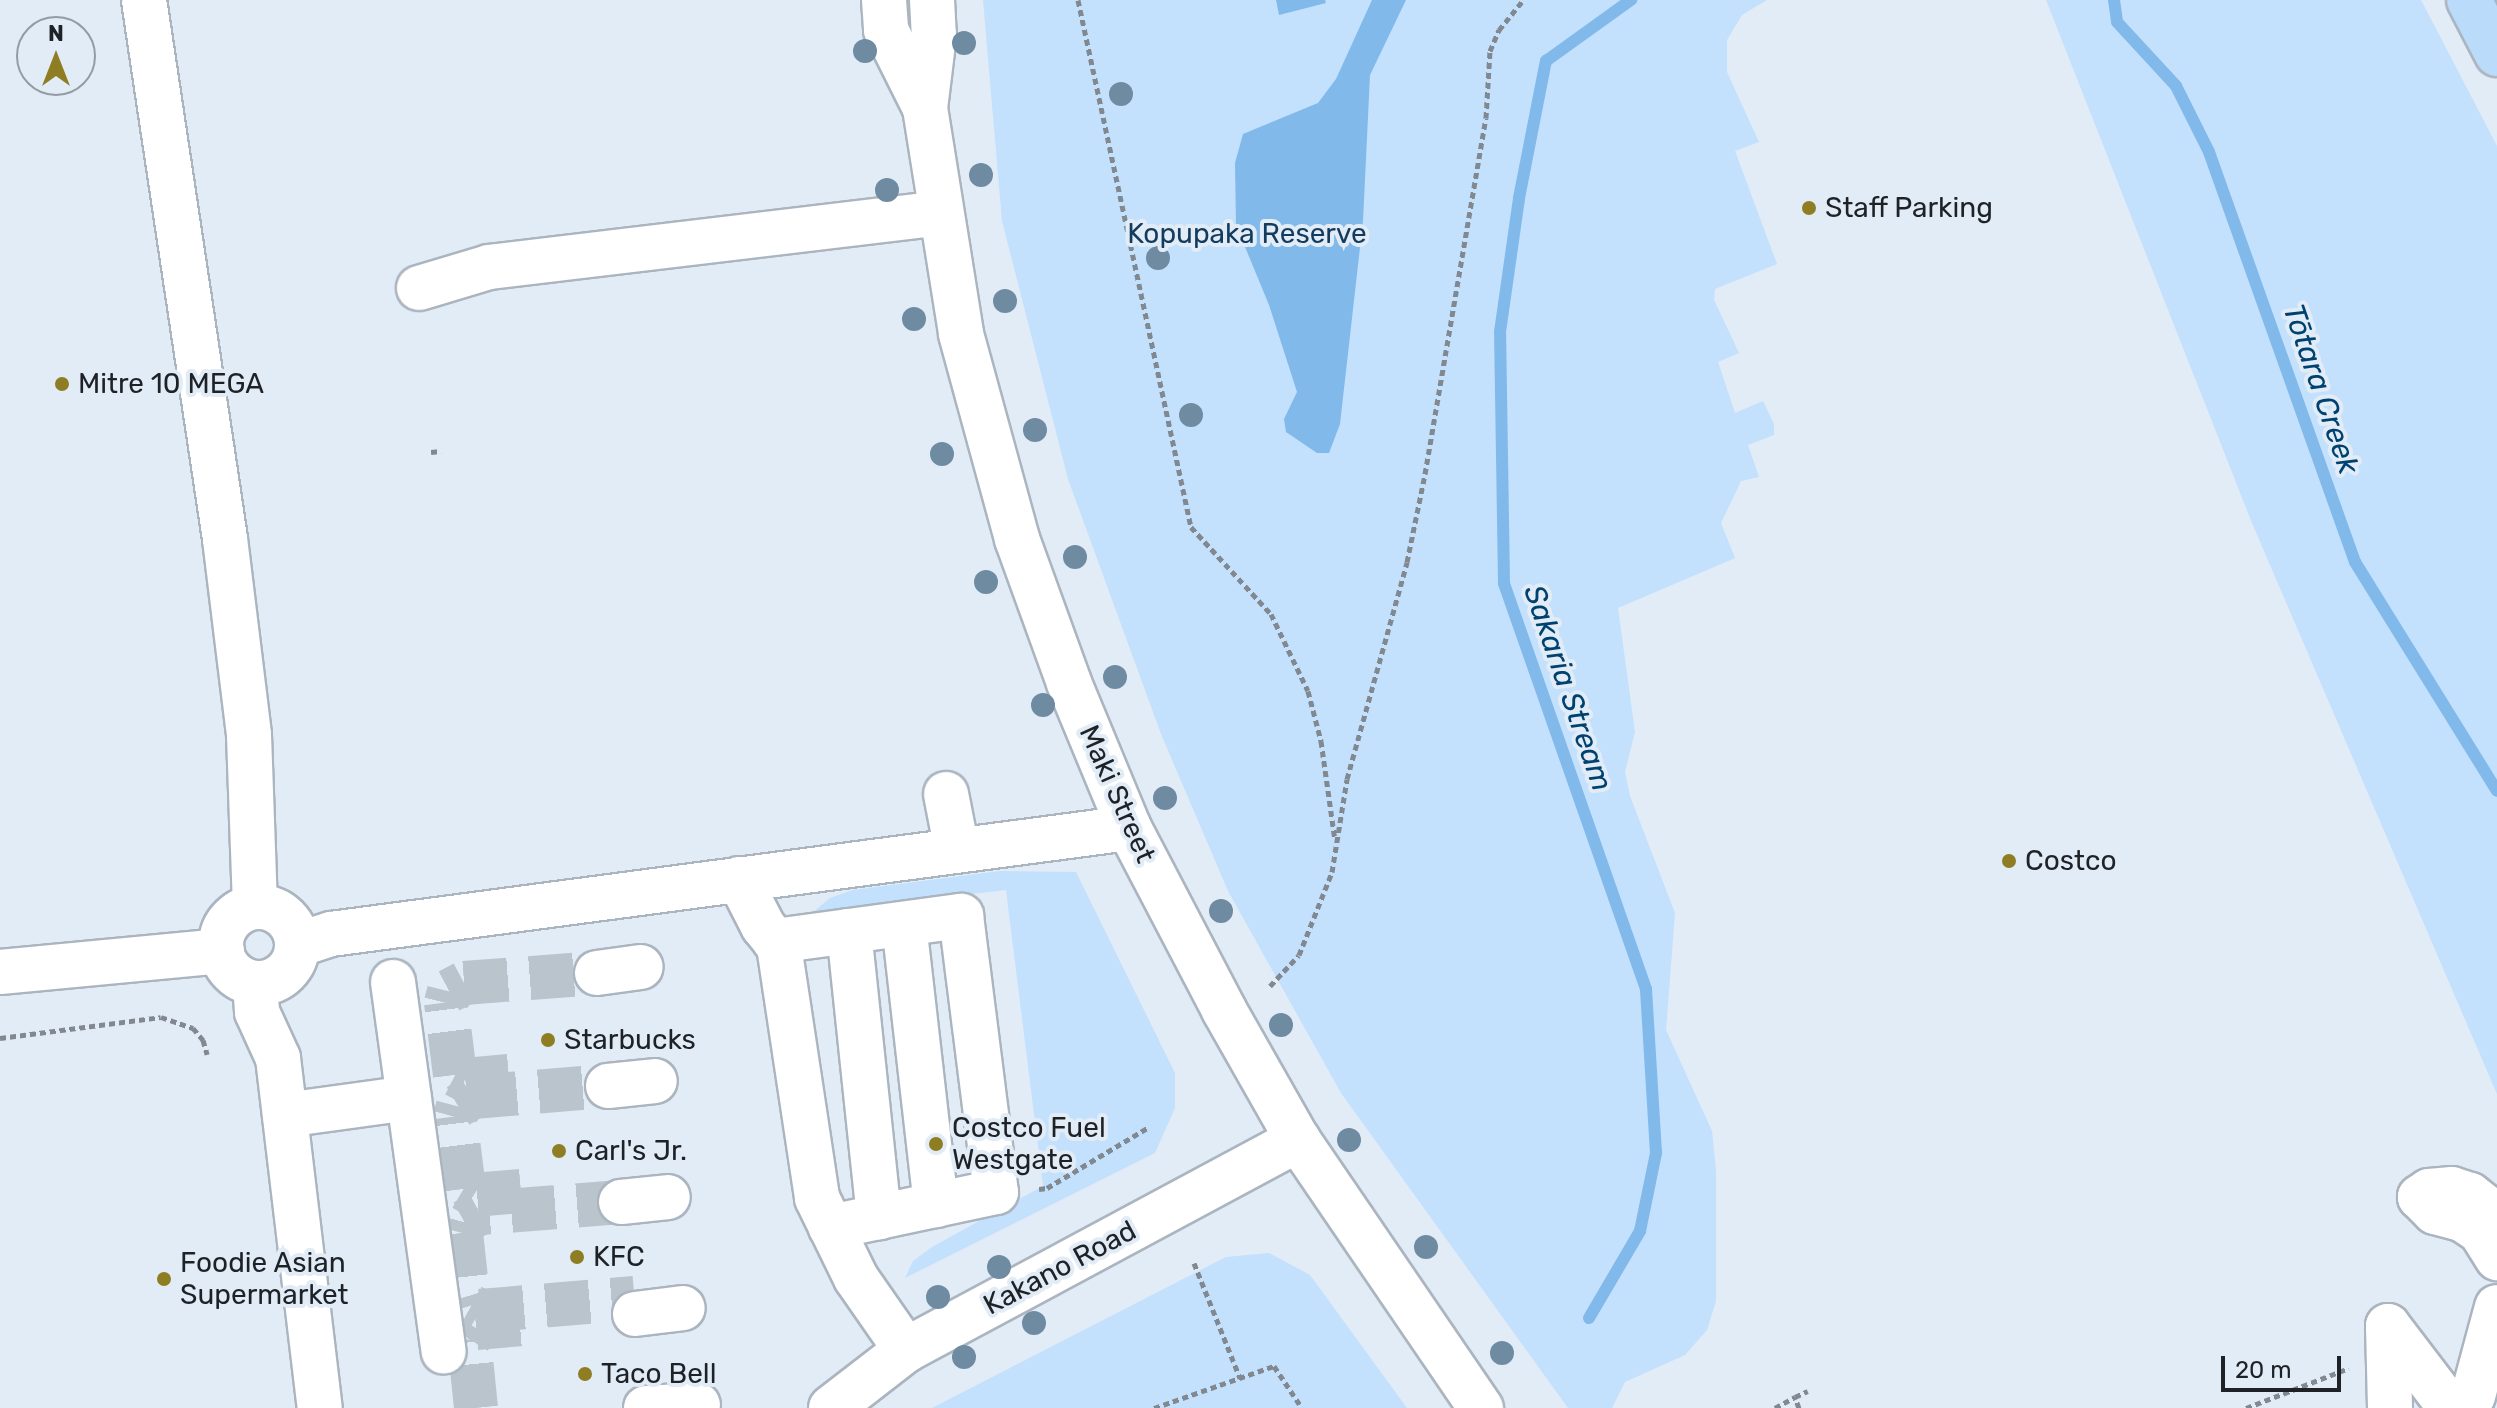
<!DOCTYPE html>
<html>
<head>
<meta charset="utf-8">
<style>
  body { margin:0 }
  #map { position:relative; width:2497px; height:1408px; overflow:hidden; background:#e1ecf7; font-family:Rubik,sans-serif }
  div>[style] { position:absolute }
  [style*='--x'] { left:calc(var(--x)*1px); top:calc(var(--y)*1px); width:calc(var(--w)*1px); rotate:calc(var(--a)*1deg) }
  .green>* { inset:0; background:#c3e0fc }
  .water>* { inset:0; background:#81b9eb }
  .stream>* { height:12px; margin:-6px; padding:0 6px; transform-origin:6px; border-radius:6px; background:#81b9eb }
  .minor-tunnel>* { height:44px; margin-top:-22px; transform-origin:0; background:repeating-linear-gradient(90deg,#bac4cd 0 44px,transparent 0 66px) }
  .path>* { height:5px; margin-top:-2.5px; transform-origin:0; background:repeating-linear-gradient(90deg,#818890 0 6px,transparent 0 10px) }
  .roads { filter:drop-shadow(2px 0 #abb5c0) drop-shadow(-2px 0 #abb5c0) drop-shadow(0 2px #abb5c0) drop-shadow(0 -2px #abb5c0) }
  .minor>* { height:44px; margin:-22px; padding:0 22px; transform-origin:22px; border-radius:22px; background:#fff }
  .minor>.ring { margin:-22px; padding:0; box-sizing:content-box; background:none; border:44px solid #fff; border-radius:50% }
  .highway>* { height:44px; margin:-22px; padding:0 22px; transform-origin:22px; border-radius:22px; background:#bbdbfa }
  .trees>* { width:24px; height:24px; margin:-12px; border-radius:50%; background:#6f8ba2 }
  .dots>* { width:22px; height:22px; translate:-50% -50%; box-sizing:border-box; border:4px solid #e1ecf7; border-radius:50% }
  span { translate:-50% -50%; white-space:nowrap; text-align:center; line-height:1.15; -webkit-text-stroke:8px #e1ecf7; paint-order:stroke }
  .poi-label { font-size:28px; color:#1e2226 }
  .left { translate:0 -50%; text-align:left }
  .park-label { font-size:28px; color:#123b5d }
  .street-label { font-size:28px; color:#1e2226 }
  .water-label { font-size:30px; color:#00426f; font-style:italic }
  .north { position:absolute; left:16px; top:16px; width:80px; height:80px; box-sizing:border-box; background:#e1ecf7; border:2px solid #939ba3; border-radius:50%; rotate:0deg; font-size:22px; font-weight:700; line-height:32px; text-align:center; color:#1e2226 }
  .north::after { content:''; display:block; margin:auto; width:28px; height:36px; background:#8f7d23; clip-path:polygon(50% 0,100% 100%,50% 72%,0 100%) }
  .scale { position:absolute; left:2221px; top:1356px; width:120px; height:36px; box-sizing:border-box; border:4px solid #1e2226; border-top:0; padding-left:10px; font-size:24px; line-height:28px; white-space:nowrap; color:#1e2226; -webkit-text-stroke:6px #e1ecf7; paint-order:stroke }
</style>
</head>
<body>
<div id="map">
  <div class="green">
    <div style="clip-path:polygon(983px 0,1767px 0,1742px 15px,1727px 40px,1727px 72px,1759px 142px,1735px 151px,1777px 264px,1715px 289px,1714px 300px,1739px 353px,1718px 362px,1735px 413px,1763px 401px,1774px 424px,1774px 435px,1748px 445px,1759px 477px,1741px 481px,1721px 523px,1735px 558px,1618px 608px,1635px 732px,1625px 772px,1630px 796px,1675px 913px,1666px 1030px,1712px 1131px,1716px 1171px,1716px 1301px,1707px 1330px,1685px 1355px,1625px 1382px,1612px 1408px,1568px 1408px,1341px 1093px,1228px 891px,1161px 734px,1068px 479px,1002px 221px)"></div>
    <div style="clip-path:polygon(2046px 0,2421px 0,2497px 146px,2497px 1094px,2252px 523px)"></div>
    <div style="clip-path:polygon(1000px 871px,1076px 872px,1175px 1073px,1175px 1108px,1155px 1153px,905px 1278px,913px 1261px,932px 1247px,1043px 1186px,1006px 890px,813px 912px,830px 898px,853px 890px)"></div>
    <div style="clip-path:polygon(1269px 1253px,1310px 1275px,1407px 1408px,932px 1408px,1226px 1257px)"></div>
  </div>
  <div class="water">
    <div style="clip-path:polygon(1276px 0,1325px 0,1326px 3px,1279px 15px)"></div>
    <div style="clip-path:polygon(1372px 0,1406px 0,1370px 75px,1363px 221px,1340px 424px,1329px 453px,1317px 453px,1286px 432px,1284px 419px,1297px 392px,1269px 305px,1236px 225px,1235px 163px,1243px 134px,1318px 103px,1336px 79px)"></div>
  </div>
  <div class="stream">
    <div style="--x:2114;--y:0;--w:22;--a:82"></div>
    <div style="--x:2117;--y:22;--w:87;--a:47.3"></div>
    <div style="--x:2176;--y:86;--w:74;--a:63.4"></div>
    <div style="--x:2209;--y:152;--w:435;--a:70.4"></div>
    <div style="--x:2355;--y:562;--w:269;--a:58.2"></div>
    <div style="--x:1589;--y:1318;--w:101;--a:-59.6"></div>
    <div style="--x:1640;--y:1231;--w:80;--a:-78.4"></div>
    <div style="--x:1656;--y:1153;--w:164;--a:-93.5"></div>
    <div style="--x:1646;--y:989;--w:430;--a:-109.3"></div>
    <div style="--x:1504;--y:583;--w:251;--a:-90.9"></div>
    <div style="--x:1500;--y:332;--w:135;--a:-81.9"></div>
    <div style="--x:1519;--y:198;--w:140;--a:-78.9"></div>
    <div style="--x:1546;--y:61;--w:105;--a:-35.7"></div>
  </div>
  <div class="minor-tunnel">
    <div style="--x:509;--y:1076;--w:44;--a:174.8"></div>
    <div style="--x:465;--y:1080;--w:11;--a:-153"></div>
    <div style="--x:455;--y:1075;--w:73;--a:-97.1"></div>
    <div style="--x:446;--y:1003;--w:12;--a:-76"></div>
    <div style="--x:449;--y:991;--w:17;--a:-28"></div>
    <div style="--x:464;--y:983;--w:133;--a:-4.3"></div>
    <div style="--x:521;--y:1191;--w:47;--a:175.1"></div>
    <div style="--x:474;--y:1195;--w:12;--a:-149"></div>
    <div style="--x:464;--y:1189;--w:73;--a:-97.1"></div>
    <div style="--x:455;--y:1117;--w:11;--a:-75"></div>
    <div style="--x:458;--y:1106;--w:17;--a:-31"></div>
    <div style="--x:473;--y:1097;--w:135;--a:-4.7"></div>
    <div style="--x:621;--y:1202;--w:141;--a:175.5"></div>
    <div style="--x:480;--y:1213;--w:18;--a:151"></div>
    <div style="--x:464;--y:1222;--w:11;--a:105"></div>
    <div style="--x:461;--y:1233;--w:63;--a:83.7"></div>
    <div style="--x:468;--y:1296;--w:10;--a:73"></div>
    <div style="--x:471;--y:1306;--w:10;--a:29"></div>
    <div style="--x:480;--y:1311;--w:155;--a:-4.8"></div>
    <div style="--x:476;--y:1408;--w:69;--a:-95.8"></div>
    <div style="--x:469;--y:1339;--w:13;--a:-58"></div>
    <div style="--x:476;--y:1328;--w:47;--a:-4.9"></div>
  </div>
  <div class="path">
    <div style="--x:1078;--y:0;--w:539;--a:77.9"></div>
    <div style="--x:1191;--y:527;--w:118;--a:47.4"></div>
    <div style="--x:1271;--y:614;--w:85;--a:64.3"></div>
    <div style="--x:1308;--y:691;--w:52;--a:75.4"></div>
    <div style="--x:1321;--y:741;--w:100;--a:82"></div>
    <div style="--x:431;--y:452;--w:10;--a:-6"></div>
    <div style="--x:1270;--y:986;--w:42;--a:-46.9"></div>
    <div style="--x:1299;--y:955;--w:89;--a:-68.3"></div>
    <div style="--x:1332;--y:872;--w:94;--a:-80.8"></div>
    <div style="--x:1347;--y:779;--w:225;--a:-74.5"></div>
    <div style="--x:1407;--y:562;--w:90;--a:-78.4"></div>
    <div style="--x:1425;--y:474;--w:361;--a:-80.3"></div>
    <div style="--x:1486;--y:118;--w:67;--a:-86.6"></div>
    <div style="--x:1490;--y:51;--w:23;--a:-67"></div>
    <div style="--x:1499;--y:30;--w:38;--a:-51"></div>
    <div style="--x:0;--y:1038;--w:162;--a:-7.4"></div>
    <div style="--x:161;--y:1017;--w:34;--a:19"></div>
    <div style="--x:193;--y:1028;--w:16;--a:50"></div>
    <div style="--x:203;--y:1040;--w:15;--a:74"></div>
    <div style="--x:1039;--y:1189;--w:8;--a:-7"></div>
    <div style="--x:1047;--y:1188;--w:119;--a:-30.9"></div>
    <div style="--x:1194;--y:1263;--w:124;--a:68.2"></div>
    <div style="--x:1154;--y:1408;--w:127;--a:-19.3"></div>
    <div style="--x:1274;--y:1366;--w:50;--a:56.3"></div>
    <div style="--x:1775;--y:1408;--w:23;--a:-29"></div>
    <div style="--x:1799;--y:1408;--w:12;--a:-110"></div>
    <div style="--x:1795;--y:1397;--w:14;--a:-25"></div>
    <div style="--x:2246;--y:1408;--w:110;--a:-21.2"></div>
  </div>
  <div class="roads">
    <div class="minor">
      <div style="--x:144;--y:0;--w:545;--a:81.45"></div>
      <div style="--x:225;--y:539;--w:197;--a:83"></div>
      <div style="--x:249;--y:735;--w:171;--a:88"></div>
      <div style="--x:884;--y:0;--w:30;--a:86"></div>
      <div style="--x:886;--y:30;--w:87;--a:63.4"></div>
      <div style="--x:932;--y:0;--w:35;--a:87"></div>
      <div style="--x:934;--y:35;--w:74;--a:97"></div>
      <div style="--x:925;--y:108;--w:229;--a:80.9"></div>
      <div style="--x:961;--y:334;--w:213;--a:74.7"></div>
      <div style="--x:1017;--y:539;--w:153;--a:70.1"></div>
      <div style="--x:1069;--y:683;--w:157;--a:67.5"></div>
      <div style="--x:1129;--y:828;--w:205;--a:62.4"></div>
      <div style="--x:1224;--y:1010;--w:150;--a:60.4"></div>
      <div style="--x:1298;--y:1140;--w:325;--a:55.7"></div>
      <div style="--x:419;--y:288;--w:73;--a:-16.7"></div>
      <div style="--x:489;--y:267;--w:454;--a:-6.8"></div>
      <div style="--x:946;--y:794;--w:57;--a:78.9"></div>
      <div style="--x:739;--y:879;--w:53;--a:62.9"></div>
      <div style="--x:763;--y:926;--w:26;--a:51"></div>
      <div style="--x:779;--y:946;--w:255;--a:81.4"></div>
      <div style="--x:817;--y:1198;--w:89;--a:64"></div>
      <div style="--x:856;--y:1278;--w:88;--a:55.2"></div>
      <div class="ring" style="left:221px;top:907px;width:32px;height:32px"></div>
      <div style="--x:904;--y:924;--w:283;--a:83.5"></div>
      <div style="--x:849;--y:931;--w:288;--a:84"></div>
      <div style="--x:775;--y:941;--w:188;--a:-7.7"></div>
      <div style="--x:961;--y:916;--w:278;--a:82.8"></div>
      <div style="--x:996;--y:1192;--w:169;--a:168"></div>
      <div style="--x:297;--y:945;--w:36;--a:-18"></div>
      <div style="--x:331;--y:934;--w:805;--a:-7.57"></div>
      <div style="--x:0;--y:972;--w:223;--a:-5.4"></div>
      <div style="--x:597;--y:973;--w:44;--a:-7.8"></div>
      <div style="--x:393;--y:982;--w:373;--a:82.2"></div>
      <div style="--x:255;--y:983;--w:29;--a:86"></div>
      <div style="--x:257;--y:1012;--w:51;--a:65.5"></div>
      <div style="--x:278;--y:1058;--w:353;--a:83.2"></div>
      <div style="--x:608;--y:1086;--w:47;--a:-6.1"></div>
      <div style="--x:285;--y:1115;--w:125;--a:-7.8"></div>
      <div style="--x:621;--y:1202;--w:47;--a:-6.1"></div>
      <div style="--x:2497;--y:1216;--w:34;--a:-142"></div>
      <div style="--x:2470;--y:1195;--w:19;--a:-162"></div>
      <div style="--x:2452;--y:1189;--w:23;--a:175"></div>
      <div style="--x:2429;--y:1191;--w:11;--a:146"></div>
      <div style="--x:2420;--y:1197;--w:21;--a:45"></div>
      <div style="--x:2435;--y:1212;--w:28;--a:15"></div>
      <div style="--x:2462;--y:1219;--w:23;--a:34"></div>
      <div style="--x:2481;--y:1232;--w:31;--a:58"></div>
      <div style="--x:635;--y:1314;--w:48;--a:-7.1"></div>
      <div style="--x:2388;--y:1326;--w:96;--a:52.7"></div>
      <div style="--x:2388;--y:1326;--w:82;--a:88.6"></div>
      <div style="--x:2473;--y:1396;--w:92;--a:-74.9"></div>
      <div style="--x:646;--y:1408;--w:52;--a:-3.3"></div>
      <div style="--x:831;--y:1408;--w:95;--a:-37.7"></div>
      <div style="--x:906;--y:1350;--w:445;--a:-28.2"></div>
    </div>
    <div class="highway">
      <div style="--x:2469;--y:0;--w:61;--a:62.6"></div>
    </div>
  </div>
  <div class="trees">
    <div style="left:964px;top:43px"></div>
    <div style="left:865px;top:51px"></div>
    <div style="left:1121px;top:94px"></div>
    <div style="left:981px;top:175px"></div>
    <div style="left:887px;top:190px"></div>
    <div style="left:1158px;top:258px"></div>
    <div style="left:1005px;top:301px"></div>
    <div style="left:914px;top:319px"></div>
    <div style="left:1191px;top:415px"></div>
    <div style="left:1035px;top:430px"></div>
    <div style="left:942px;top:454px"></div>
    <div style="left:1075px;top:557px"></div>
    <div style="left:986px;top:582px"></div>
    <div style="left:1115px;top:677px"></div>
    <div style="left:1043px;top:705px"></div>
    <div style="left:1165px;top:798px"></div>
    <div style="left:1221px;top:911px"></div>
    <div style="left:1281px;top:1025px"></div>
    <div style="left:1349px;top:1140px"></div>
    <div style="left:1426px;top:1247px"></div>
    <div style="left:999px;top:1267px"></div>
    <div style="left:938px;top:1297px"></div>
    <div style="left:1034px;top:1323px"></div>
    <div style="left:1502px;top:1353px"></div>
    <div style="left:964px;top:1357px"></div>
  </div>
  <div class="dots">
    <div style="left:1809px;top:208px;background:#8f7d23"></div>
    <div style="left:62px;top:384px;background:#8f7d23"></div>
    <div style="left:2009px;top:861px;background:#8f7d23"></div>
    <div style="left:548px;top:1040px;background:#8f7d23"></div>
    <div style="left:936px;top:1144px;background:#8f7d23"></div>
    <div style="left:559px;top:1151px;background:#8f7d23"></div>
    <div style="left:577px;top:1257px;background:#8f7d23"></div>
    <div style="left:164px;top:1279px;background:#8f7d23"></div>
    <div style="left:585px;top:1374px;background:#8f7d23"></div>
  </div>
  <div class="poi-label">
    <span class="left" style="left:1825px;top:208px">Staff Parking</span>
    <span class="left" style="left:78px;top:384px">Mitre 10 MEGA</span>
    <span class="left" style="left:2025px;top:861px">Costco</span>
    <span class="left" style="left:564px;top:1040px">Starbucks</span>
    <span class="left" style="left:952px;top:1144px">Costco Fuel<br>Westgate</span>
    <span class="left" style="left:575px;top:1151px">Carl's Jr.</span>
    <span class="left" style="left:593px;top:1257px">KFC</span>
    <span class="left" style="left:180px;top:1279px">Foodie Asian<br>Supermarket</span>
    <span class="left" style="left:601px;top:1374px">Taco Bell</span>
  </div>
  <div class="park-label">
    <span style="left:1247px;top:234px">Kopupaka Reserve</span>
  </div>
  <div class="street-label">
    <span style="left:1117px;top:794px;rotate:66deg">Maki Street</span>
    <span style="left:1060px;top:1268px;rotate:-28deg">Kakano Road</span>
  </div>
  <div class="water-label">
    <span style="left:2321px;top:389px;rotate:71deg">Tōtara Creek</span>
    <span style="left:1568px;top:688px;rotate:71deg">Sakaria Stream</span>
  </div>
  <div class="north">N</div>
  <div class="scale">20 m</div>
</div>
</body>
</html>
